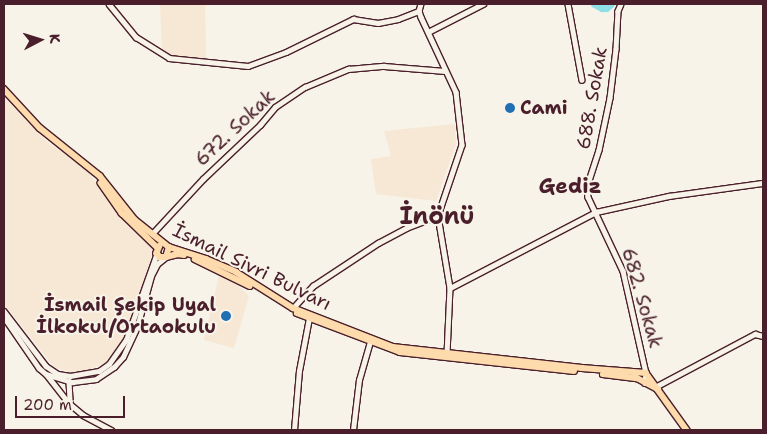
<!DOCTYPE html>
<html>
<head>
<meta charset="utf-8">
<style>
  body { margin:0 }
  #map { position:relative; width:767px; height:434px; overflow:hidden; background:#f7f3e8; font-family:"Shantell Sans",sans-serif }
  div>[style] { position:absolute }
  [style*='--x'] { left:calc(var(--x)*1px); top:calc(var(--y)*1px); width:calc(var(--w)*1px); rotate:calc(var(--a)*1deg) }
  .built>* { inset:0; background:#f6e8d4 }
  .river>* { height:7px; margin:-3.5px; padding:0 3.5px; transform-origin:3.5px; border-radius:3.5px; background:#8edfe6 }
  .roads { filter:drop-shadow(1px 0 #4a1f2b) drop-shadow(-1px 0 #4a1f2b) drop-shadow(0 1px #4a1f2b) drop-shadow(0 -1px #4a1f2b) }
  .minor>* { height:4.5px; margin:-2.25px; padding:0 2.25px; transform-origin:2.25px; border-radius:2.25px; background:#f7f3e8 }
  .major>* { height:5.5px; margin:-2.75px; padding:0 2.75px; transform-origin:2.75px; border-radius:2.75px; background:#fedbac }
  .dots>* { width:14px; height:14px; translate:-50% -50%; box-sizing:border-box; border:2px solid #f7f3e8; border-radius:50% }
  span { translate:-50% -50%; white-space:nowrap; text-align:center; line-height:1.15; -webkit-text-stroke:4px #f7f3e8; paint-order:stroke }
  .street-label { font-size:19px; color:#4a1f2b }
  .poi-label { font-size:19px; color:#4a1f2b; font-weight:700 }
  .left { translate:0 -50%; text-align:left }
  .right { translate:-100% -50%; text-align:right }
  .quarter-label { font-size:21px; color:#4a1f2b; font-weight:700 }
  .district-label { font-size:24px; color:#4a1f2b; font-weight:700 }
  .frame { position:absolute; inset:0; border:5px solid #4a1f2b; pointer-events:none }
  .north { position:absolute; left:15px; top:15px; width:50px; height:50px; -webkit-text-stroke:4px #f7f3e8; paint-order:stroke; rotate:85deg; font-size:14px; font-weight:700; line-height:20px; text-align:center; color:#4a1f2b }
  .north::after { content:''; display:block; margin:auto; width:18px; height:22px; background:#4a1f2b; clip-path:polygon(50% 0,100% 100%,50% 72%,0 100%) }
  .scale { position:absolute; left:15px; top:396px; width:110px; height:22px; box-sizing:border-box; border:2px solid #4a1f2b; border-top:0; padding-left:6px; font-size:15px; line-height:18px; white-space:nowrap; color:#4a1f2b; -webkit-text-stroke:4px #f7f3e8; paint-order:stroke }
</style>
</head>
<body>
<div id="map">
  <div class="built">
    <div style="clip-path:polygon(160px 4px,205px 4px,206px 61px,171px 58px,162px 52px)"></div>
    <div style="clip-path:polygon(4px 97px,45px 140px,86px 169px,121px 218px,154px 248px,131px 324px,118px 349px,105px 363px,86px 371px,68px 372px,53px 366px,4px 304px)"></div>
    <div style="clip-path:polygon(455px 124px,456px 144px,436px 201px,376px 194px,371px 159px,391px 156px,384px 131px)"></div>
    <div style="clip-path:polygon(219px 275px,239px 286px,249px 296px,234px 348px,204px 340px)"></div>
  </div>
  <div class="river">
    <div style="--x:594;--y:4;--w:9;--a:27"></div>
    <div style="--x:602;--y:8;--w:4;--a:0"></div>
    <div style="--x:606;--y:8;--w:6;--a:-39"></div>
  </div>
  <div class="roads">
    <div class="minor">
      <div style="--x:109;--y:4;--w:43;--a:50.7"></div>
      <div style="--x:136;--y:37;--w:39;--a:32"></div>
      <div style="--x:169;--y:58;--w:79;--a:5.8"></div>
      <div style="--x:248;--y:66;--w:40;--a:-20.2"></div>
      <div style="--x:286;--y:52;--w:75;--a:-26.2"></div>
      <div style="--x:353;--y:19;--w:25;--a:9"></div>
      <div style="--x:378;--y:23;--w:20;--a:-11"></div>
      <div style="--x:398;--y:19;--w:22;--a:-21"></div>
      <div style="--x:421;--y:4;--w:7;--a:106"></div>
      <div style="--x:419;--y:11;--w:6;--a:72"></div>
      <div style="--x:421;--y:17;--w:83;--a:65"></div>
      <div style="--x:456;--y:92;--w:53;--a:83.5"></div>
      <div style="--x:462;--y:145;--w:75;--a:108.7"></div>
      <div style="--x:438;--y:216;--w:73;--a:80.5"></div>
      <div style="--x:450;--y:288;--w:65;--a:92.6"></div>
      <div style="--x:568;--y:4;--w:77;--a:79.6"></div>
      <div style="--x:621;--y:4;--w:8;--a:113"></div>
      <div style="--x:618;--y:11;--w:38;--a:93"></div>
      <div style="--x:616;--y:49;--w:49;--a:97"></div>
      <div style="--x:610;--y:98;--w:53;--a:101.9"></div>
      <div style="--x:599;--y:150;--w:40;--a:108"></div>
      <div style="--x:587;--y:188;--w:9;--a:84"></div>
      <div style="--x:588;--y:197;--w:82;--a:64.7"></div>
      <div style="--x:623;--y:271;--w:105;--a:77.3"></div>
      <div style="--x:646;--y:373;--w:10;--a:96"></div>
      <div style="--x:428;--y:32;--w:62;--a:-27"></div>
      <div style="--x:152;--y:234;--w:75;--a:-47.2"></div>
      <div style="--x:203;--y:179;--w:79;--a:-43.5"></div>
      <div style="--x:260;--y:125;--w:23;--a:-50"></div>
      <div style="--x:275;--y:107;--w:36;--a:-34"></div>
      <div style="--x:305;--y:87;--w:47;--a:-22.7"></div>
      <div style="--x:348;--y:69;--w:36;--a:-5"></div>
      <div style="--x:384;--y:66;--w:61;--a:4.7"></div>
      <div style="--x:450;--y:288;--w:165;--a:-27.5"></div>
      <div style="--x:596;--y:212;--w:75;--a:-12.4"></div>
      <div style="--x:669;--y:196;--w:95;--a:-7.9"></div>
      <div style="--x:293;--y:308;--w:30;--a:-48"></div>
      <div style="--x:313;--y:286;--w:78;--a:-33.5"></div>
      <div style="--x:378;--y:243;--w:32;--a:-28"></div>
      <div style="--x:406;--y:228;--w:34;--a:-21"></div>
      <div style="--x:4;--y:311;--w:69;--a:52.6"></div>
      <div style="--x:46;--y:366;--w:14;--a:34"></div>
      <div style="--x:58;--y:374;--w:12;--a:9"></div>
      <div style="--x:70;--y:376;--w:29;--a:-10"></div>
      <div style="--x:99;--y:371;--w:12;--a:-35"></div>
      <div style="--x:109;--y:364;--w:29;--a:-55"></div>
      <div style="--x:126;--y:340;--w:92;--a:-70.4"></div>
      <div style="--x:4;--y:317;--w:62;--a:55.5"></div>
      <div style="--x:39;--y:368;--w:9;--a:41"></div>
      <div style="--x:46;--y:374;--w:28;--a:17"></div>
      <div style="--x:73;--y:382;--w:23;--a:-7"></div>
      <div style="--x:96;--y:379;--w:22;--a:-34"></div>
      <div style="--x:114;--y:367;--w:13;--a:-48"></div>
      <div style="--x:123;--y:357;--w:33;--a:-65"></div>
      <div style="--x:137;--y:327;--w:53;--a:-74.6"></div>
      <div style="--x:151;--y:276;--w:13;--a:-63"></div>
      <div style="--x:157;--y:264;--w:11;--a:-38"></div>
      <div style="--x:47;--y:375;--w:37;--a:52"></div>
      <div style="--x:70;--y:404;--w:17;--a:40"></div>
      <div style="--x:83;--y:415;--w:32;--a:28"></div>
      <div style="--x:69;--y:381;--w:22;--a:87"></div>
      <div style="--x:657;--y:386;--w:111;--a:-28"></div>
      <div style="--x:755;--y:334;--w:8;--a:14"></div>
      <div style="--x:294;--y:430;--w:59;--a:-85.2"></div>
      <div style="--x:299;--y:371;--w:54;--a:-79.3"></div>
      <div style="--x:353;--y:430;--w:50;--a:-83.2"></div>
      <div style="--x:359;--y:380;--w:40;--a:-74"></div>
    </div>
    <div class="major">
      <div style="--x:4;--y:89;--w:53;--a:47.3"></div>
      <div style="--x:40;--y:128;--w:77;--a:38.7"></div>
      <div style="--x:100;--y:176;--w:56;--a:51.5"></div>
      <div style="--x:135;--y:220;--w:43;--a:38.5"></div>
      <div style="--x:169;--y:247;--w:39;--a:18"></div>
      <div style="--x:206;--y:259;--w:33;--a:23"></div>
      <div style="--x:236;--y:272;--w:67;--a:32.3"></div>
      <div style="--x:293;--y:308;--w:107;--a:21.3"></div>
      <div style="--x:393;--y:347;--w:190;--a:6.3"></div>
      <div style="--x:582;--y:368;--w:64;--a:4.5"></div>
      <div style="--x:646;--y:373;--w:70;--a:54.3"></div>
      <div style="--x:101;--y:183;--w:37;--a:55"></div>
      <div style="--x:122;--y:213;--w:50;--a:44.2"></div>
      <div style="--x:160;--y:246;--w:8;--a:113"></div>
      <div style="--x:157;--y:253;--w:5;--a:53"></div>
      <div style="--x:160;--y:257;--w:6;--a:0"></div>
      <div style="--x:166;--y:257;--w:10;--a:-73"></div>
      <div style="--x:166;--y:257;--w:12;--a:-14"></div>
      <div style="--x:178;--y:254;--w:6;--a:9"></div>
      <div style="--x:195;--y:259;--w:61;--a:26.1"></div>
      <div style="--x:297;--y:313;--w:110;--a:20.7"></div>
      <div style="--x:400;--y:352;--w:175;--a:6.2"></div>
      <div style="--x:603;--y:374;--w:34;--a:7"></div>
      <div style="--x:637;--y:378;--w:24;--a:28"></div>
    </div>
  </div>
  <div class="dots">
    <div style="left:510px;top:108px;background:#1f6fb2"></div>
    <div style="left:226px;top:316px;background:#1f6fb2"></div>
  </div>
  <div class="street-label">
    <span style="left:592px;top:98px;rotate:-80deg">688. Sokak</span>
    <span style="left:235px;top:128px;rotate:-43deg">672. Sokak</span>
    <span style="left:252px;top:267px;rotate:26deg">İsmail Sivri Bulvarı</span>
    <span style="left:642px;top:298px;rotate:74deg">682. Sokak</span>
  </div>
  <div class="poi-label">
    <span class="left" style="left:520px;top:108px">Cami</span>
    <span class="right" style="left:216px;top:316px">İsmail Şekip Uyal<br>İlkokul/Ortaokulu</span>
  </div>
  <div class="quarter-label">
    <span style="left:570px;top:186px">Gediz</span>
  </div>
  <div class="district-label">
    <span style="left:437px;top:217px">İnönü</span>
  </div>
  <div class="frame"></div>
  <div class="north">K</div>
  <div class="scale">200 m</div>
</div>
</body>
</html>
